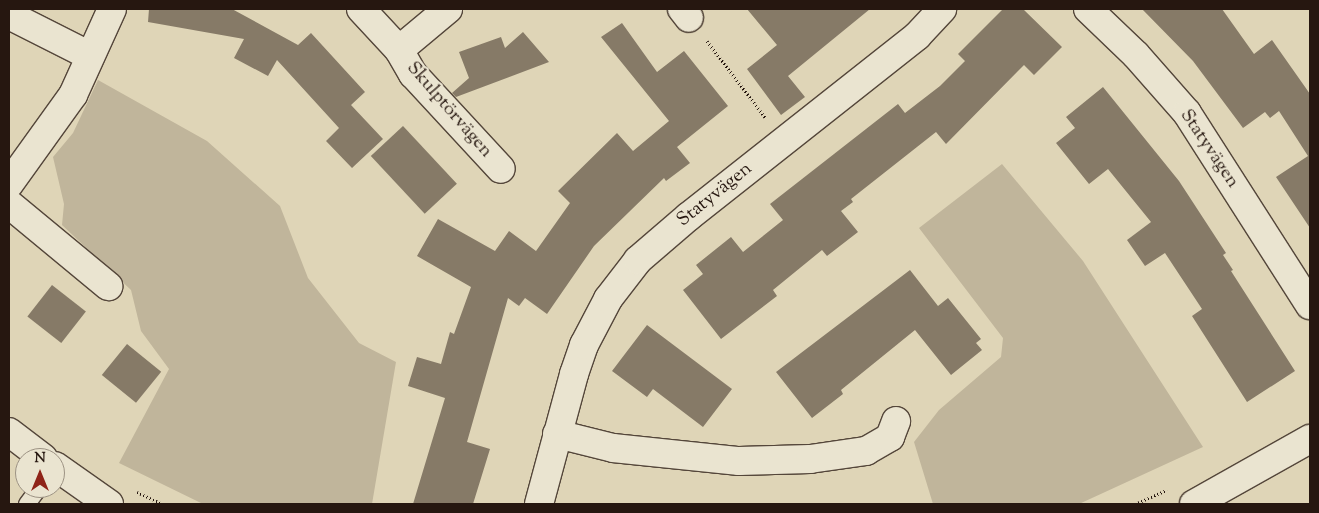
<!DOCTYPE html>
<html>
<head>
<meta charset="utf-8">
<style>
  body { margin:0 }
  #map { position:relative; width:1319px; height:513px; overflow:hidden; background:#dfd5b7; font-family:"Sorts Mill Goudy",serif }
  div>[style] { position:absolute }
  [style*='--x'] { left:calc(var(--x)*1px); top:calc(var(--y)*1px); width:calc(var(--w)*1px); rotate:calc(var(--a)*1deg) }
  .green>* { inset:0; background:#c0b59b }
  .building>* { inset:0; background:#867a67; transform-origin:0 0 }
  .path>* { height:3px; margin-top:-1.5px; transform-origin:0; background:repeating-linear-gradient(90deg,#261710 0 1px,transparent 0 3.5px) }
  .roads { filter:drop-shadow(1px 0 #54463a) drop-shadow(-1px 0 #54463a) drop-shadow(0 1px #54463a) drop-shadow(0 -1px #54463a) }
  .service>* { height:16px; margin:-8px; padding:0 8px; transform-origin:8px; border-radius:8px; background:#eae4d0 }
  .minor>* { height:28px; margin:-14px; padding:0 14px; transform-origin:14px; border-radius:14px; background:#eae4d0 }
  span { translate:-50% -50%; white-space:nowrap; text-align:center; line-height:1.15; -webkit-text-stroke:4.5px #eae4d0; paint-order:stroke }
  .street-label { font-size:19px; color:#261710 }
  .frame { position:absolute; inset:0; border:10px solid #261710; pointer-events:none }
  .north { position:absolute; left:15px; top:448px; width:50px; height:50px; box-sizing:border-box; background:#eae4d0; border:1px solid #9c9283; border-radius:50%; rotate:0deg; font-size:14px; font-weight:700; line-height:20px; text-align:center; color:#261710 }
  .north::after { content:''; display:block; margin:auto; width:18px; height:22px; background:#8f2418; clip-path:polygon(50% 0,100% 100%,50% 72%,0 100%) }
</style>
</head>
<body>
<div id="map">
  <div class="green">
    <div style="clip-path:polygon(98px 80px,207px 141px,280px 206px,308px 278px,359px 343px,396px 362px,372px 504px,203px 504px,119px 463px,169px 369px,141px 331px,131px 290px,62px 225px,64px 204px,53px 157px,73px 133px)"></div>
    <div style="clip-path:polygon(1002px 164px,1083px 261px,1203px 447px,1079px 504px,933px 504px,914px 442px,939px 410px,1001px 357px,1003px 338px,919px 228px)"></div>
  </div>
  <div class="building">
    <div style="clip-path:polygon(149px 9px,232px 9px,298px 45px,311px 33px,365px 92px,351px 105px,383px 139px,352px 168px,326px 141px,339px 128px,277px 60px,268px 76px,234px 58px,244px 39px,148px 22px)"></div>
    <div style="clip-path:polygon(747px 9px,870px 9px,788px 76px,805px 97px,781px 115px,747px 69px,777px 45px)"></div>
    <div style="clip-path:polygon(1003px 9px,1023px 9px,1062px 47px,1034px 75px,1024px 65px,946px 144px,936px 132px,851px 199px,853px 202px,841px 211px,858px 232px,827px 256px,822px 250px,773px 290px,777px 296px,721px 339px,683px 290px,703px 274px,696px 265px,731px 237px,743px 252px,783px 220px,770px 204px,898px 104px,905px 113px,940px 86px,965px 61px,958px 54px)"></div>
    <div style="clip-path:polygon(1142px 9px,1222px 9px,1254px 54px,1272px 40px,1310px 94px,1310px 228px,1276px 177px,1308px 156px,1279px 111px,1270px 118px,1265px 112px,1243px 128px,1193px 61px)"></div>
    <div style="clip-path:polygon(622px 23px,657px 72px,684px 51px,728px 106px,677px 147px,690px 163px,666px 181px,664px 178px,594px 246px,547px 314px,525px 298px,519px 306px,508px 298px,467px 442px,490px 449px,473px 504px,413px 504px,445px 398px,408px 386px,417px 357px,441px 364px,450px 332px,454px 334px,471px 287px,417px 256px,438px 219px,495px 251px,509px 231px,536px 251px,570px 203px,558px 191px,617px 133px,633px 151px,669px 121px,601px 37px)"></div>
    <div style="clip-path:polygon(523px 32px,549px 62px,456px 97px,452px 93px,469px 78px,459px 52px,501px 37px,505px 48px)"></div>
    <div style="clip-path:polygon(1103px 87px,1179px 181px,1226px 253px,1223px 255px,1233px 270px,1231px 271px,1295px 371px,1247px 402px,1192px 316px,1202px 309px,1165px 253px,1145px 266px,1127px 240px,1151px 222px,1108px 169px,1089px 184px,1056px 143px,1075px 128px,1066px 117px)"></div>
    <div style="left:403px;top:126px;width:79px;height:44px;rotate:47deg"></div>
    <div style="clip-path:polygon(910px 270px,938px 306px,948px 298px,981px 339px,976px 343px,982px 350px,951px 375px,915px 330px,841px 390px,843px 394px,812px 418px,776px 372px)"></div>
    <div style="left:52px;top:285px;width:43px;height:40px;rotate:38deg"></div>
    <div style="clip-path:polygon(647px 325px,732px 389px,703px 427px,653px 389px,647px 397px,612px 371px)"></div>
    <div style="left:127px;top:344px;width:44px;height:40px;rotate:39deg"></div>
  </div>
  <div class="path">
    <div style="--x:707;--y:41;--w:96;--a:52.7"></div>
    <div style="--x:137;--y:492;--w:29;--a:25"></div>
    <div style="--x:1135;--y:504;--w:35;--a:-24"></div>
  </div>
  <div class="roads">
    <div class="service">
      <div style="--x:27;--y:504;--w:20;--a:-53"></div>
    </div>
    <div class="minor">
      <div style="--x:361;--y:9;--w:56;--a:47.2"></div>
      <div style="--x:399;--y:50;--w:64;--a:-39.9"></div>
      <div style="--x:682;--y:9;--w:11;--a:52"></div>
      <div style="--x:1088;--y:9;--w:66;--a:43.8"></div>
      <div style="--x:1136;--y:55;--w:77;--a:48.7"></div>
      <div style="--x:1187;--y:113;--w:228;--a:57.4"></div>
      <div style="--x:9;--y:15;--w:91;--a:26.8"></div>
      <div style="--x:399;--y:50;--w:28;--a:60"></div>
      <div style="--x:413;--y:74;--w:129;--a:47.2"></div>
      <div style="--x:9;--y:184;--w:110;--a:-54.3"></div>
      <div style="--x:73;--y:95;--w:94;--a:-65.6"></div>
      <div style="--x:9;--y:204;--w:129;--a:39.6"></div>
      <div style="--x:9;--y:432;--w:43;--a:37.4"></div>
      <div style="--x:557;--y:434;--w:58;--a:14"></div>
      <div style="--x:613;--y:448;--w:127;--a:5.9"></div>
      <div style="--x:739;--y:461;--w:71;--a:-1.6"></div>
      <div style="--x:810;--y:459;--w:57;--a:-8.1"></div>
      <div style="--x:866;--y:451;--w:28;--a:-30"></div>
      <div style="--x:890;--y:437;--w:17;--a:-69"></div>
      <div style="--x:55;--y:466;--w:66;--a:35.1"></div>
      <div style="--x:539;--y:504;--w:135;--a:-74.9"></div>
      <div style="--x:574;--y:374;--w:31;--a:-71"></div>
      <div style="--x:584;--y:345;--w:52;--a:-62.4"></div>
      <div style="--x:608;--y:299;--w:49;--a:-52.4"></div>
      <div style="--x:638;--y:260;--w:66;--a:-40.7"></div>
      <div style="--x:688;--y:217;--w:292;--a:-38.3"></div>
      <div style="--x:917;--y:36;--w:37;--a:-47"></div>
      <div style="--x:1194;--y:504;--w:133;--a:-29.3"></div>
    </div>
  </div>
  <div class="street-label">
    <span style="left:449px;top:110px;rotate:49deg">Skulptörvägen</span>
    <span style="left:1209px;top:149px;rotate:56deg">Statyvägen</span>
    <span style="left:715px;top:195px;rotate:-39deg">Statyvägen</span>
  </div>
  <div class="frame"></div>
  <div class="north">N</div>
</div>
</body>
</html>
